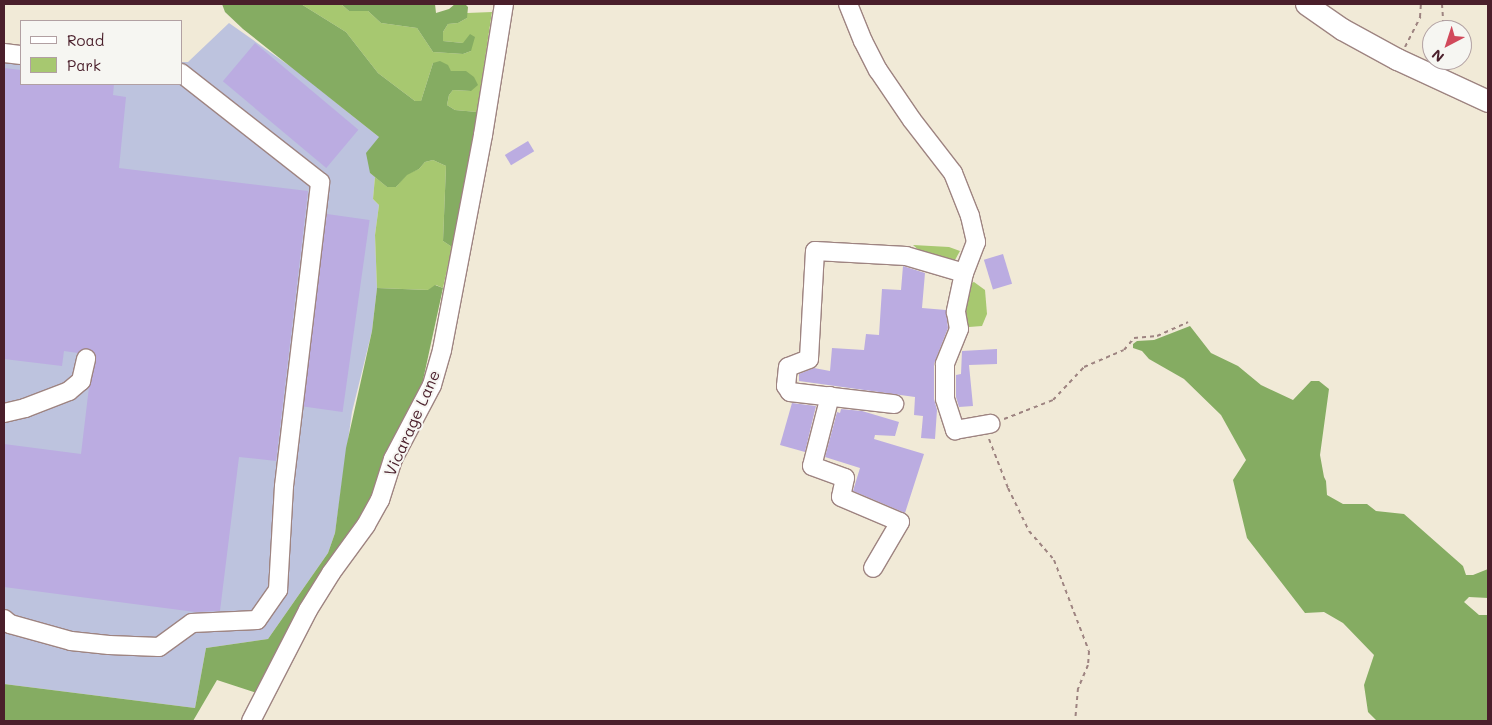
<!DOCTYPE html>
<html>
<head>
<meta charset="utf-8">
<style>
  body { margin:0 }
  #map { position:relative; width:1492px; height:725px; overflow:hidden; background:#f1ead7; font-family:Mali,sans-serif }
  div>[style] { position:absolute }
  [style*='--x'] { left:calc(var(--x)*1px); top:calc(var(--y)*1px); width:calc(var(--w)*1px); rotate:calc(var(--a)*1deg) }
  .industrial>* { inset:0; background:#bdc3de }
  .green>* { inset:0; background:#a7c870 }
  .forest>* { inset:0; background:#85ac62 }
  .building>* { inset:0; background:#bbace1; transform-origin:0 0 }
  .path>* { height:2px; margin-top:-1px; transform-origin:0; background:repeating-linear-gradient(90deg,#9e8481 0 4px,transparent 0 8px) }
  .roads { filter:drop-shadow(1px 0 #9e8481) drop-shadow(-1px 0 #9e8481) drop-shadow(0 1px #9e8481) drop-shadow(0 -1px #9e8481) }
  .minor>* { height:18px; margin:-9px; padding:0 9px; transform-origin:9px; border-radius:9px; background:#fff }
  .major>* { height:21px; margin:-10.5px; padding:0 10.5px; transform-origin:10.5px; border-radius:10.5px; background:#fff }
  span { translate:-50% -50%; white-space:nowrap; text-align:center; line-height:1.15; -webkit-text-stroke:4px #f6f6f2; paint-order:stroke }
  .street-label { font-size:16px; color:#4a1f2b }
  .frame { position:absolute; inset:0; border:5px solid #4a1f2b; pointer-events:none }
  .legend { position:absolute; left:20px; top:20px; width:162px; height:65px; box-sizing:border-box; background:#f6f6f2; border:1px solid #b1a0a2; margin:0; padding:6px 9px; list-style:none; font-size:15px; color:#4a1f2b }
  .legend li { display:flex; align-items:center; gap:10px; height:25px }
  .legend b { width:25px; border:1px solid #b1a0a2 }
  .north { position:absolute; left:1422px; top:20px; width:50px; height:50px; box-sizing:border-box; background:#f6f6f2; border:1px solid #b1a0a2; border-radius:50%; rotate:220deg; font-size:14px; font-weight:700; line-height:20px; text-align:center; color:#4a1f2b }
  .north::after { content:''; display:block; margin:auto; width:18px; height:22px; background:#d1495b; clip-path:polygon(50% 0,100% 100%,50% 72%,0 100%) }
</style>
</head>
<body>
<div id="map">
  <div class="industrial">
    <div style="clip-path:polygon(229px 23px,294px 69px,379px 137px,370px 173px,375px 177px,373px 199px,379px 205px,375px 235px,377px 288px,372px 331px,352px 412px,335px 533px,328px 553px,268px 639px,206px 648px,195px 708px,4px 684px,4px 45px,21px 47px,21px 84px,181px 84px,181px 62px,188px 62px)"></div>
  </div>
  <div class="green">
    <div style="clip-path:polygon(301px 4px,341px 4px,349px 11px,368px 11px,381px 23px,417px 28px,433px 52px,463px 54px,471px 51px,463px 43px,443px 41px,443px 32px,448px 24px,458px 23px,467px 18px,467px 13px,492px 12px,477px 112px,455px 110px,447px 105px,449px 95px,453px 90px,471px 91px,451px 71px,433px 63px,421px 101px,415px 101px,378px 73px,346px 32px)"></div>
    <div style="clip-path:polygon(433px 160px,446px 166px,443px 241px,452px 247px,443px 288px,436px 285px,429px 290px,377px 288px,375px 235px,379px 205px,373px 199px,375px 177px,387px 187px,396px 187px,407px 174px,419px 169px,425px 162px)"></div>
    <div style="clip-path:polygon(913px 245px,949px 247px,960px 251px,955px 260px,946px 263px,928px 258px)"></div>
    <div style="clip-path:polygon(974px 282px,985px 290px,987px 314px,982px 326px,969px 327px,960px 319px,962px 287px)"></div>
  </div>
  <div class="forest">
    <div style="clip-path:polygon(222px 4px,301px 4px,346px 32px,378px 73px,415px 101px,421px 101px,433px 63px,440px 61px,448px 65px,451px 71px,466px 71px,474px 77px,478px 85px,471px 91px,453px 90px,449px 95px,447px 105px,455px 110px,477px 112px,472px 153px,452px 247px,443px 241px,446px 166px,433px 160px,425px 162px,419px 169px,407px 175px,396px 187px,387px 187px,370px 173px,366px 153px,379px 137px,243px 29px,225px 12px)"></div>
    <div style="clip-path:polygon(341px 4px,435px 4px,436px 13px,449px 9px,455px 4px,465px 4px,468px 7px,467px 18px,458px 23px,448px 24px,443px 32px,443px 41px,463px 43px,470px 34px,475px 37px,471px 51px,463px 54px,433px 52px,417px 28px,381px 23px,368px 11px,349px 11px)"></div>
    <div style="clip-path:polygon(435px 285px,443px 288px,420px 394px,375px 493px,257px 693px,217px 680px,193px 721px,4px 721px,4px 684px,195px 708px,206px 648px,268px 639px,328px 553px,335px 533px,346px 448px,372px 331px,377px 288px,428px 290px)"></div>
    <div style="clip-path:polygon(1190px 326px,1211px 353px,1238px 366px,1261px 385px,1293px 400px,1311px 381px,1319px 381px,1329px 389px,1320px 455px,1324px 477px,1326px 481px,1327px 495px,1343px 504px,1367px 504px,1376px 511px,1404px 514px,1463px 566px,1466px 575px,1473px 575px,1488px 569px,1488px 598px,1469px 597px,1464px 602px,1479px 615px,1488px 615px,1488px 721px,1377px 721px,1368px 712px,1364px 685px,1374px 655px,1343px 623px,1324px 612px,1305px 613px,1247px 538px,1233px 480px,1246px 460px,1221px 415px,1184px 379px,1149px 359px,1142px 351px,1133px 348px,1133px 344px,1137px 341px,1154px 340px)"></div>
  </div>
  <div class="building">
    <div style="left:255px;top:43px;width:135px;height:50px;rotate:40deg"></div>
    <div style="clip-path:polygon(4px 68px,21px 70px,21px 84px,114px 84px,113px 95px,126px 97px,119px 168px,308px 191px,276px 461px,239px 457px,220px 611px,195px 612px,4px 587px,4px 444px,81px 454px,89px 387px,96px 361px,94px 352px,88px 349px,78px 353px,64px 351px,62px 366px,4px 359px)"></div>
    <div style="left:528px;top:141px;width:12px;height:27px;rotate:59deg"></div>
    <div style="left:327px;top:214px;width:43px;height:194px;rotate:8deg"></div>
    <div style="left:1003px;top:254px;width:31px;height:20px;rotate:73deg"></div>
    <div style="clip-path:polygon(903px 266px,925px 273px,922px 308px,946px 310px,948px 328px,934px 364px,934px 399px,937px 410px,935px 439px,921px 438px,923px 416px,914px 415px,915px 397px,799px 381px,799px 374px,814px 368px,830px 371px,832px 348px,864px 350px,866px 334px,879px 335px,882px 289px,901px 290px)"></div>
    <div style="clip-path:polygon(997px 349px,997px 364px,969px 365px,973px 406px,959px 407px,956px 397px,956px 375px,961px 374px,962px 351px)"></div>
    <div style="clip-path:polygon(792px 403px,816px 406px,805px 452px,780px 445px)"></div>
    <div style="clip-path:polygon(841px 409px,862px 411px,899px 422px,895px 436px,875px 435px,874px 439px,924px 454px,905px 513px,853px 491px,860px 468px,825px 457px,837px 412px,840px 413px)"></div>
  </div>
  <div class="path">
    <div style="--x:1442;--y:4;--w:26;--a:86"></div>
    <div style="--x:1405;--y:47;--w:34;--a:-63"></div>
    <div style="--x:1420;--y:17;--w:13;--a:-86"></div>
    <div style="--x:1004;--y:419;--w:53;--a:-21.2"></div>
    <div style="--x:1053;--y:400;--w:45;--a:-46.8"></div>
    <div style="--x:1084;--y:367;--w:43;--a:-23"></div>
    <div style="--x:1124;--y:350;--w:16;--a:-50"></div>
    <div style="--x:1134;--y:338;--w:23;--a:-5"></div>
    <div style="--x:1157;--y:336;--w:34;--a:-24"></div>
    <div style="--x:989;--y:439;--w:53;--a:68.8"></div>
    <div style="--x:1008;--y:488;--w:48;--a:64"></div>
    <div style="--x:1029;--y:531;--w:38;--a:49"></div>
    <div style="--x:1054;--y:560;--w:97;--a:69"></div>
    <div style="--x:1089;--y:651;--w:14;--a:94"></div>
    <div style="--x:1088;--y:665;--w:25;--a:113"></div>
    <div style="--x:1078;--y:688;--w:33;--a:95"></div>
  </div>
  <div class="roads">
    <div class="minor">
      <div style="--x:848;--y:4;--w:40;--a:68"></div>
      <div style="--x:863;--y:41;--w:33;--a:63"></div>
      <div style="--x:878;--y:70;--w:60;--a:55.8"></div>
      <div style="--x:912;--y:120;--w:67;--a:52.3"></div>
      <div style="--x:953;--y:173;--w:46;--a:68.4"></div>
      <div style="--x:970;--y:216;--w:27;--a:77"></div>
      <div style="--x:976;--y:242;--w:33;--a:111"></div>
      <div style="--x:964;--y:273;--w:60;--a:-163.7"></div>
      <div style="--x:906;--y:256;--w:91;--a:-176.9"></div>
      <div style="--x:815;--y:251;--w:108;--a:93.2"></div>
      <div style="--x:809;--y:359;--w:22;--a:159"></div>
      <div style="--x:788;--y:367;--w:19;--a:96"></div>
      <div style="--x:786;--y:386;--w:7;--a:56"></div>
      <div style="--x:790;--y:392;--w:105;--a:6.6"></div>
      <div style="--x:4;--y:53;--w:17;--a:7"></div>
      <div style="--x:964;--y:273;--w:40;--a:102"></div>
      <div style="--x:956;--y:312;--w:17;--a:80"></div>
      <div style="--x:959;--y:329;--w:38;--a:112"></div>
      <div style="--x:945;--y:364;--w:35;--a:90"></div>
      <div style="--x:945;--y:399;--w:33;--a:72"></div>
      <div style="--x:955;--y:430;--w:36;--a:-10"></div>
      <div style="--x:830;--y:396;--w:72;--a:104.4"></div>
      <div style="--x:812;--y:466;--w:35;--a:20"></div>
      <div style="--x:845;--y:478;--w:19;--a:102"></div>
      <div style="--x:841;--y:497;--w:64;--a:23"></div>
      <div style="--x:900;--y:522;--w:53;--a:120.4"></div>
      <div style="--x:4;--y:413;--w:22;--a:-13"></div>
      <div style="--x:25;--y:408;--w:47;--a:-21.1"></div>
      <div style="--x:69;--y:391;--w:16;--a:-40"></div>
      <div style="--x:81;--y:381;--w:23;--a:-77"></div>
      <div style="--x:4;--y:619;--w:8;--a:40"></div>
      <div style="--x:10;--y:624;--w:63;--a:15.6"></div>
      <div style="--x:71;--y:641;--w:38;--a:6"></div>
      <div style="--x:109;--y:645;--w:50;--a:2.3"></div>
      <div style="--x:159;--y:647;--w:41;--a:-36"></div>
      <div style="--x:192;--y:623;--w:65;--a:-2.6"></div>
      <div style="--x:257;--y:620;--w:37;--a:-55"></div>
      <div style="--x:278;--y:590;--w:104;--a:-86.7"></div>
      <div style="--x:284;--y:486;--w:306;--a:-83.2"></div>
      <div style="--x:320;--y:182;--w:177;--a:-141.9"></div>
      <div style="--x:251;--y:721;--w:125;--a:-62.8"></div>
      <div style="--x:308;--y:610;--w:44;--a:-58.1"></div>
      <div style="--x:331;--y:573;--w:59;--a:-53.9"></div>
      <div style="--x:366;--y:525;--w:29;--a:-61"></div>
      <div style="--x:380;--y:500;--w:43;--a:-72.4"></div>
      <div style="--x:393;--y:459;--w:84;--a:-62.2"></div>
      <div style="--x:432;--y:385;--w:36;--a:-74"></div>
      <div style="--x:442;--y:350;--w:219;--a:-79.2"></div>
      <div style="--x:483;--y:135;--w:133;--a:-80.9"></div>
    </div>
    <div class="major">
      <div style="--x:1306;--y:4;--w:44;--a:34.8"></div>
      <div style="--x:1342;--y:29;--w:63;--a:28.6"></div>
      <div style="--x:1397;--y:59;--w:100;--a:24.8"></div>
    </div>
  </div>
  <div class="street-label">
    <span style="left:412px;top:423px;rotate:-66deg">Vicarage Lane</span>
  </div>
  <div class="frame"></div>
  <ul class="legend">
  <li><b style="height:6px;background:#fff"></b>Road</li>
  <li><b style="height:14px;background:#a7c870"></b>Park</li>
  </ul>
  <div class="north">N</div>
</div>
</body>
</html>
